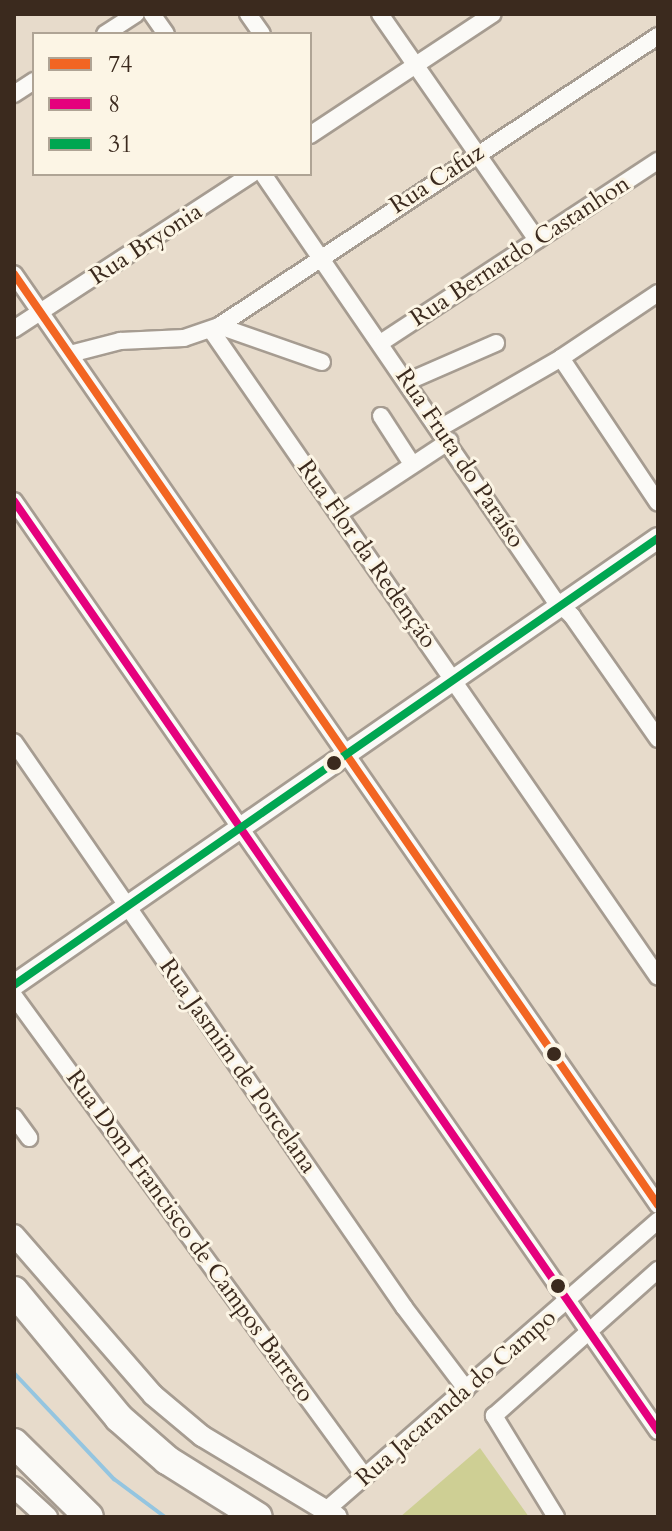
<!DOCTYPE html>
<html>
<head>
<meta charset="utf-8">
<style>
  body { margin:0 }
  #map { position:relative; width:672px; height:1531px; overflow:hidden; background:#e7dbcb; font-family:Cardo,serif }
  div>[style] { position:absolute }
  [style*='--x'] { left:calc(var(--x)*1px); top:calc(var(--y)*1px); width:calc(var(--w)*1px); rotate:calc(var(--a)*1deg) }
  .green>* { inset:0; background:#cecf94 }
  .stream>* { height:4px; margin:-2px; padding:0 2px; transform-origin:2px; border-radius:2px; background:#94c5e0 }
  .roads { filter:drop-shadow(2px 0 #a69c91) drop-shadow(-2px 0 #a69c91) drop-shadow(0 2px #a69c91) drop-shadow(0 -2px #a69c91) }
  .minor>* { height:16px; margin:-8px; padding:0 8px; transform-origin:8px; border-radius:8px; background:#fbfaf7 }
  .tertiary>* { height:20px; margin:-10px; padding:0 10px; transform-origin:10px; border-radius:10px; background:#fbfaf7 }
  .trunk>* { height:28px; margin:-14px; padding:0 14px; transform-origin:14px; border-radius:14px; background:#fbfaf7 }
  .bus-1>* { height:8px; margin:-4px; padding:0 4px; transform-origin:4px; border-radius:4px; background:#f26522 }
  .bus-2>* { height:8px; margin:-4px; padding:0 4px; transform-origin:4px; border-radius:4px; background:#e5007d }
  .bus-3>* { height:8px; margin:-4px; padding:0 4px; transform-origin:4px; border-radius:4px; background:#00a651 }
  .dots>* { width:22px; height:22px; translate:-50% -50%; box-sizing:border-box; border:4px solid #fcf5e5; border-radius:50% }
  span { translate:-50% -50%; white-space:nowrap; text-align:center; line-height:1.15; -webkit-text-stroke:6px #fcf5e5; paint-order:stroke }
  .street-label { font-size:24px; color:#3b2a1e }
  .frame { position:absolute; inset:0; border:16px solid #3b2a1e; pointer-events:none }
  .legend { position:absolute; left:32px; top:32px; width:280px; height:144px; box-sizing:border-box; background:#fcf5e5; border:2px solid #afa495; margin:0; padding:10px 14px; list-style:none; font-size:24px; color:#3b2a1e }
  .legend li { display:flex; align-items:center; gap:16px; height:40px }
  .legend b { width:40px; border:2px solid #afa495 }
</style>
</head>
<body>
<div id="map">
  <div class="green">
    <div style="clip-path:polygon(480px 1448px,529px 1517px,400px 1517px)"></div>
  </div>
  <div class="stream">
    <div style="--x:14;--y:1373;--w:146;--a:46.7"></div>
    <div style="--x:114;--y:1479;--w:64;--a:36.7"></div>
  </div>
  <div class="roads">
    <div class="minor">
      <div style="--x:152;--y:14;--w:24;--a:55"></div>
      <div style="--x:248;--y:14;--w:24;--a:55"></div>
      <div style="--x:380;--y:14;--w:275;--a:55.2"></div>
      <div style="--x:105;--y:34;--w:37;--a:-33"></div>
      <div style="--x:14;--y:94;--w:24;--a:-33"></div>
      <div style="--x:310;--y:135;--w:219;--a:-33.5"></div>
      <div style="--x:263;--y:174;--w:515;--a:55.6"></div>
      <div style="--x:554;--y:599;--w:25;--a:43"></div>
      <div style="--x:572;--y:616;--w:150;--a:55"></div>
      <div style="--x:14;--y:274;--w:1132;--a:55.33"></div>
      <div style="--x:219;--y:326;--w:526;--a:-33.45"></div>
      <div style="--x:14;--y:329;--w:284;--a:-33.1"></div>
      <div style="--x:211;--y:330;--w:786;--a:55.36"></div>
      <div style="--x:382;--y:342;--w:330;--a:-33.3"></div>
      <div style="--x:70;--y:354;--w:52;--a:-14.6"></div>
      <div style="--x:120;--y:341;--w:64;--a:-2.7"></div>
      <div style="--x:184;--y:338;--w:37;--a:-19"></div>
      <div style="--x:219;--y:326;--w:109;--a:19.3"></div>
      <div style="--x:561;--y:358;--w:174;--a:56.2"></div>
      <div style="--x:409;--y:381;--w:95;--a:-23.6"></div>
      <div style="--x:381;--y:416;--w:57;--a:57.1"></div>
      <div style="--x:440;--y:428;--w:140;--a:-30"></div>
      <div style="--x:561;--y:358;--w:117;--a:-33.8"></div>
      <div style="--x:14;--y:501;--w:1131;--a:55.3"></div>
      <div style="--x:340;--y:513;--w:131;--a:-33.4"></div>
      <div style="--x:14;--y:742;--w:687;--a:55.38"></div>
      <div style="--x:404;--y:1307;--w:103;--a:52.9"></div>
      <div style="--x:14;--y:996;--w:595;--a:53.88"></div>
      <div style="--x:14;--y:1117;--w:26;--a:54"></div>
      <div style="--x:325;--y:1511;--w:442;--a:-41.1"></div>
      <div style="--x:556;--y:1517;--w:119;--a:-121.5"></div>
      <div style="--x:494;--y:1416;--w:220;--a:-41.7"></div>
    </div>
    <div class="tertiary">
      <div style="--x:14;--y:985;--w:784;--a:-34.76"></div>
      <div style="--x:14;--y:1235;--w:212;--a:49"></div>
      <div style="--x:153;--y:1395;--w:64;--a:39.9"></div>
      <div style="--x:202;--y:1436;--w:157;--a:31"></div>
      <div style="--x:14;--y:1487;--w:45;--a:42.3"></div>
    </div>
    <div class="trunk">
      <div style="--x:14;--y:1291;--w:165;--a:50.4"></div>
      <div style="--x:119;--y:1418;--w:64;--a:41.2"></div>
      <div style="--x:167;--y:1460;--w:107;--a:32.1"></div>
      <div style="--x:14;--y:1443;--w:105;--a:44.6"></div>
    </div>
  </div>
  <div class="bus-1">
    <div style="--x:14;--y:274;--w:1132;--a:55.33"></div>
  </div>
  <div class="bus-2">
    <div style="--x:14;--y:501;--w:1131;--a:55.3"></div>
  </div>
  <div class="bus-3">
    <div style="--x:14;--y:985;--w:784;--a:-34.76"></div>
  </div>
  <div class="dots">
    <div style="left:334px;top:763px;background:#3b2a1e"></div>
    <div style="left:554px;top:1054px;background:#3b2a1e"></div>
    <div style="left:558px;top:1286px;background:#3b2a1e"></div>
  </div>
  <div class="street-label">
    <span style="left:437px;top:179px;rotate:-33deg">Rua Cafuz</span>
    <span style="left:146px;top:244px;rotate:-33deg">Rua Bryonia</span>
    <span style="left:520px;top:251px;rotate:-33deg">Rua Bernardo Castanhon</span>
    <span style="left:460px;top:458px;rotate:56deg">Rua Fruta do Paraíso</span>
    <span style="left:367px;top:554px;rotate:55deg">Rua Flor da Redenção</span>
    <span style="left:238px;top:1066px;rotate:55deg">Rua Jasmim de Porcelana</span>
    <span style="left:190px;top:1236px;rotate:54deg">Rua Dom Francisco de Campos Barreto</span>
    <span style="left:456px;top:1398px;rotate:-41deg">Rua Jacaranda do Campo</span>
  </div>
  <div class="frame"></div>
  <ul class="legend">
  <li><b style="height:10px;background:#f26522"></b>74</li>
  <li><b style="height:10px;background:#e5007d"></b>8</li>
  <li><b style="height:10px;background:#00a651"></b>31</li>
  </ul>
</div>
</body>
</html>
